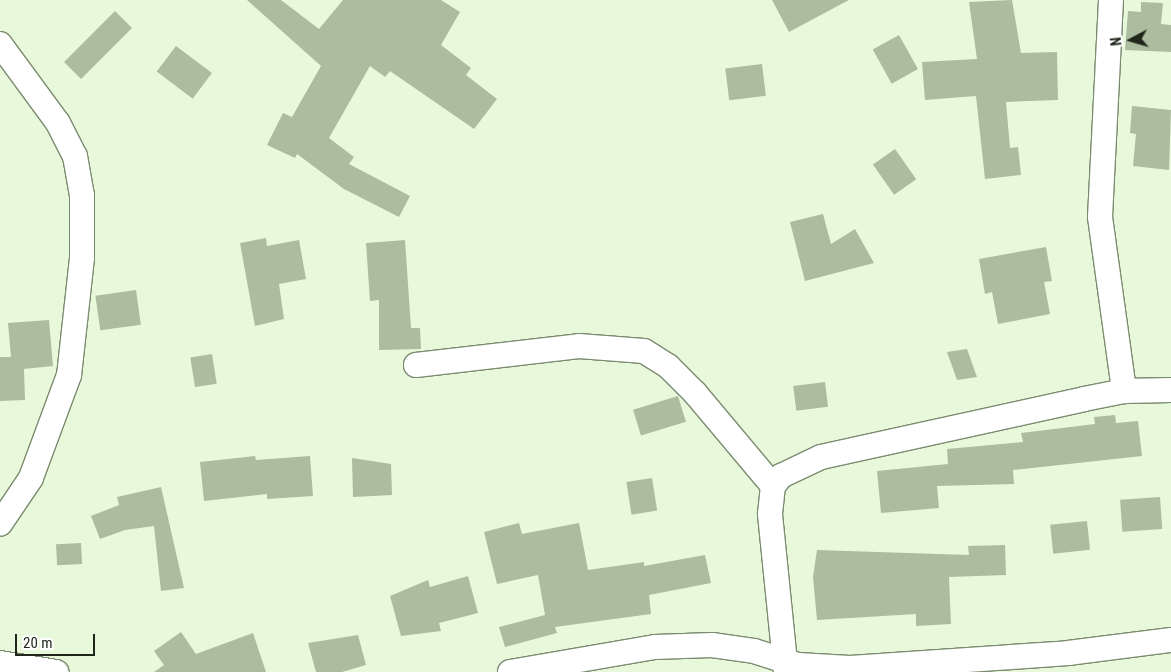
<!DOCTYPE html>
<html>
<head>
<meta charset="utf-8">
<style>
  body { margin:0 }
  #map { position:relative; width:1171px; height:672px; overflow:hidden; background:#e8f9db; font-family:"Roboto Condensed",sans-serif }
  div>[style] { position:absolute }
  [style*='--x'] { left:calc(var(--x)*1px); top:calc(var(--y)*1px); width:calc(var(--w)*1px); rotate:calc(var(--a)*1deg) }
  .building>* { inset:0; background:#acbc9f; transform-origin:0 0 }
  .roads { filter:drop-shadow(1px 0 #7b8b6f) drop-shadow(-1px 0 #7b8b6f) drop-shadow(0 1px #7b8b6f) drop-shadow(0 -1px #7b8b6f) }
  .minor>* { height:24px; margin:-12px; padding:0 12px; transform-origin:12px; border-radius:12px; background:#fff }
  span { translate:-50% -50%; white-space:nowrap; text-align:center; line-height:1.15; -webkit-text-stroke:4px #fff; paint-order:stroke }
  .north { position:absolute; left:1106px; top:15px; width:50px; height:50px; -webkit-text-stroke:4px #fff; paint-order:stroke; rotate:264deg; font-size:14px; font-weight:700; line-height:20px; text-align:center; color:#20261b }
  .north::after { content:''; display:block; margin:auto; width:18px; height:22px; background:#20261b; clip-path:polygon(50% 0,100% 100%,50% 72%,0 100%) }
  .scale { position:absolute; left:15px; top:634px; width:80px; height:22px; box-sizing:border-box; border:2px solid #20261b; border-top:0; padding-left:6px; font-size:15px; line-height:18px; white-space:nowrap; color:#20261b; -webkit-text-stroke:4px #fff; paint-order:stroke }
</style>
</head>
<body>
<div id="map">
  <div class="building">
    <div style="clip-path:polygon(247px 0,281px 0,319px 29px,343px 0,441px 0,460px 12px,441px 45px,471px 68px,466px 75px,497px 99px,474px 129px,390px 71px,385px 77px,370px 66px,329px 138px,354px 157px,349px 164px,410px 196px,399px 217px,344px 189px,297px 154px,295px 158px,267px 145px,283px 113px,292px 117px,321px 66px)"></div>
    <div style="clip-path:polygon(772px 0,849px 0,789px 32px)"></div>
    <div style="clip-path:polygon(1012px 0,1021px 53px,1057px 52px,1058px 100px,1006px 102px,1010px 148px,1018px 147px,1021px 175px,985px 179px,976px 96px,925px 100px,922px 62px,977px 59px,969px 2px)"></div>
    <div style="clip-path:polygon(1141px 2px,1163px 3px,1161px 24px,1171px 25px,1171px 52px,1125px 50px,1128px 11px,1141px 12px)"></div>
    <div style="left:115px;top:11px;width:24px;height:72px;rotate:45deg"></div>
    <div style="left:899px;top:35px;width:39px;height:30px;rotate:61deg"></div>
    <div style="left:176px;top:46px;width:45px;height:32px;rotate:37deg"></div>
    <div style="left:762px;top:64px;width:32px;height:37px;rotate:83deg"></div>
    <div style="clip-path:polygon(1132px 106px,1171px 110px,1169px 170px,1133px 166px,1136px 134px,1130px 133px)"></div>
    <div style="left:895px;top:149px;width:37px;height:27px;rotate:55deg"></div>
    <div style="clip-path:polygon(823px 214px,831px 244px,855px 229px,874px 263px,805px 281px,790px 222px)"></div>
    <div style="clip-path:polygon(266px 238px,267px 246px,299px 240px,306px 279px,279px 284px,284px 319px,255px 326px,240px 243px)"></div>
    <div style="clip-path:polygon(405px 240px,411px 328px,420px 328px,421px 349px,379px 350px,379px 300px,370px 301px,366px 243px)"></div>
    <div style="clip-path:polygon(1046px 247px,1052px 281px,1044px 282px,1050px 314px,998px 324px,992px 292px,985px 294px,979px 259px)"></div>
    <div style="left:136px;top:290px;width:35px;height:41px;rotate:82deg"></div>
    <div style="clip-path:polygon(49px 320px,53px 366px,24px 369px,25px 400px,0 401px,0 357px,11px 357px,8px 323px)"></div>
    <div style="clip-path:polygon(967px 349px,977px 377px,957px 380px,947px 352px)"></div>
    <div style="left:212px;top:354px;width:30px;height:22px;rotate:81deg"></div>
    <div style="left:825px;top:382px;width:25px;height:32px;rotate:83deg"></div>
    <div style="left:678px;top:396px;width:27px;height:47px;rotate:73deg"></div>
    <div style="clip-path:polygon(1115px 415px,1116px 423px,1138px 421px,1142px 456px,1013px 470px,1014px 484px,937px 486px,939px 508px,881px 513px,877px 471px,948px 464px,947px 449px,1023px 442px,1021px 433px,1095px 424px,1094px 417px)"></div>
    <div style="clip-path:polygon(255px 456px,256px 460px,310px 456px,313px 496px,267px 499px,267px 494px,204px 501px,200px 462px)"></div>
    <div style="clip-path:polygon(352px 458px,391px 464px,392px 495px,353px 497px)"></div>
    <div style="left:652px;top:478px;width:33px;height:26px;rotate:81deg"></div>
    <div style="clip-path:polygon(161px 487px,184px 588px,161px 591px,154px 526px,125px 530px,100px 539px,91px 516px,119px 505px,117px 497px)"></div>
    <div style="left:1160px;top:497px;width:32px;height:40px;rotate:86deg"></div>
    <div style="left:1087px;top:521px;width:29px;height:37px;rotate:84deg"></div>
    <div style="clip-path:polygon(519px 523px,522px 534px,579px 523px,588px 570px,644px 562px,644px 566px,705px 555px,711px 583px,649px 595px,651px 614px,555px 627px,557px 633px,505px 647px,499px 627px,545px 615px,538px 575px,497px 584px,484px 532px)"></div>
    <div style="left:81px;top:543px;width:21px;height:25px;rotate:87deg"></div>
    <div style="clip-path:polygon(1005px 545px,1006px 575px,949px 577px,951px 624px,916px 626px,916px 614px,817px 620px,813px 577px,817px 550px,969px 555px,968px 546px)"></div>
    <div style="clip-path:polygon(468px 576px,478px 613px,439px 623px,441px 631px,401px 636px,390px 596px,428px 580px,430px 587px)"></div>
    <div style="clip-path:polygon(181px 632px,196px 654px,253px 633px,266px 672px,154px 672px,164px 665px,154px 651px)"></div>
    <div style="clip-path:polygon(358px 635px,366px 665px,342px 672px,316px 672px,308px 643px)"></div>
  </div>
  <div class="roads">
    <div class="minor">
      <div style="--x:1111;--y:0;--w:217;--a:92.9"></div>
      <div style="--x:1100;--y:217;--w:176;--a:82.1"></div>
      <div style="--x:0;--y:44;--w:98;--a:53.7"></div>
      <div style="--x:58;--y:123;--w:37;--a:63"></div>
      <div style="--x:75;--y:156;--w:40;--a:80"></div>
      <div style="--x:82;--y:195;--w:63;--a:90"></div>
      <div style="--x:82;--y:258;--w:118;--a:96.3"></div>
      <div style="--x:69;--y:375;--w:110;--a:110.3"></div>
      <div style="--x:31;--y:478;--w:55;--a:124"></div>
      <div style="--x:416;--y:365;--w:164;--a:-6.6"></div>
      <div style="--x:579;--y:346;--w:65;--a:4.4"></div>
      <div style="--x:644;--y:351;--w:28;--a:32"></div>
      <div style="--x:668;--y:366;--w:38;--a:45"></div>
      <div style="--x:695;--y:393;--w:121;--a:50"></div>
      <div style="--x:0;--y:663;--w:57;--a:9.1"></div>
      <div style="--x:510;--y:672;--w:147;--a:-9.8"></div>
      <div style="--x:655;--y:647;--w:57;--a:-2"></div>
      <div style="--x:712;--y:645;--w:42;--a:8.1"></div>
      <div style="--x:754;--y:651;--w:46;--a:17.7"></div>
      <div style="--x:798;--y:665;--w:52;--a:3.3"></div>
      <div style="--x:850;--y:668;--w:219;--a:-3.9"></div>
      <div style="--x:1068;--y:653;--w:104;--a:-7.2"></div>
      <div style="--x:786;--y:672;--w:159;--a:-95.8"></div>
      <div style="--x:770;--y:514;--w:28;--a:-84"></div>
      <div style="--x:773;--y:486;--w:13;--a:-51"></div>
      <div style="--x:781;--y:476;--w:44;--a:-25.4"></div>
      <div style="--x:821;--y:457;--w:269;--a:-12.4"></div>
      <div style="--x:1084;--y:399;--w:41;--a:-11.3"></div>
      <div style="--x:1124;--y:391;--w:47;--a:-1.2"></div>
    </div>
  </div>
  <div class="north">N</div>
  <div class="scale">20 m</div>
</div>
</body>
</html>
